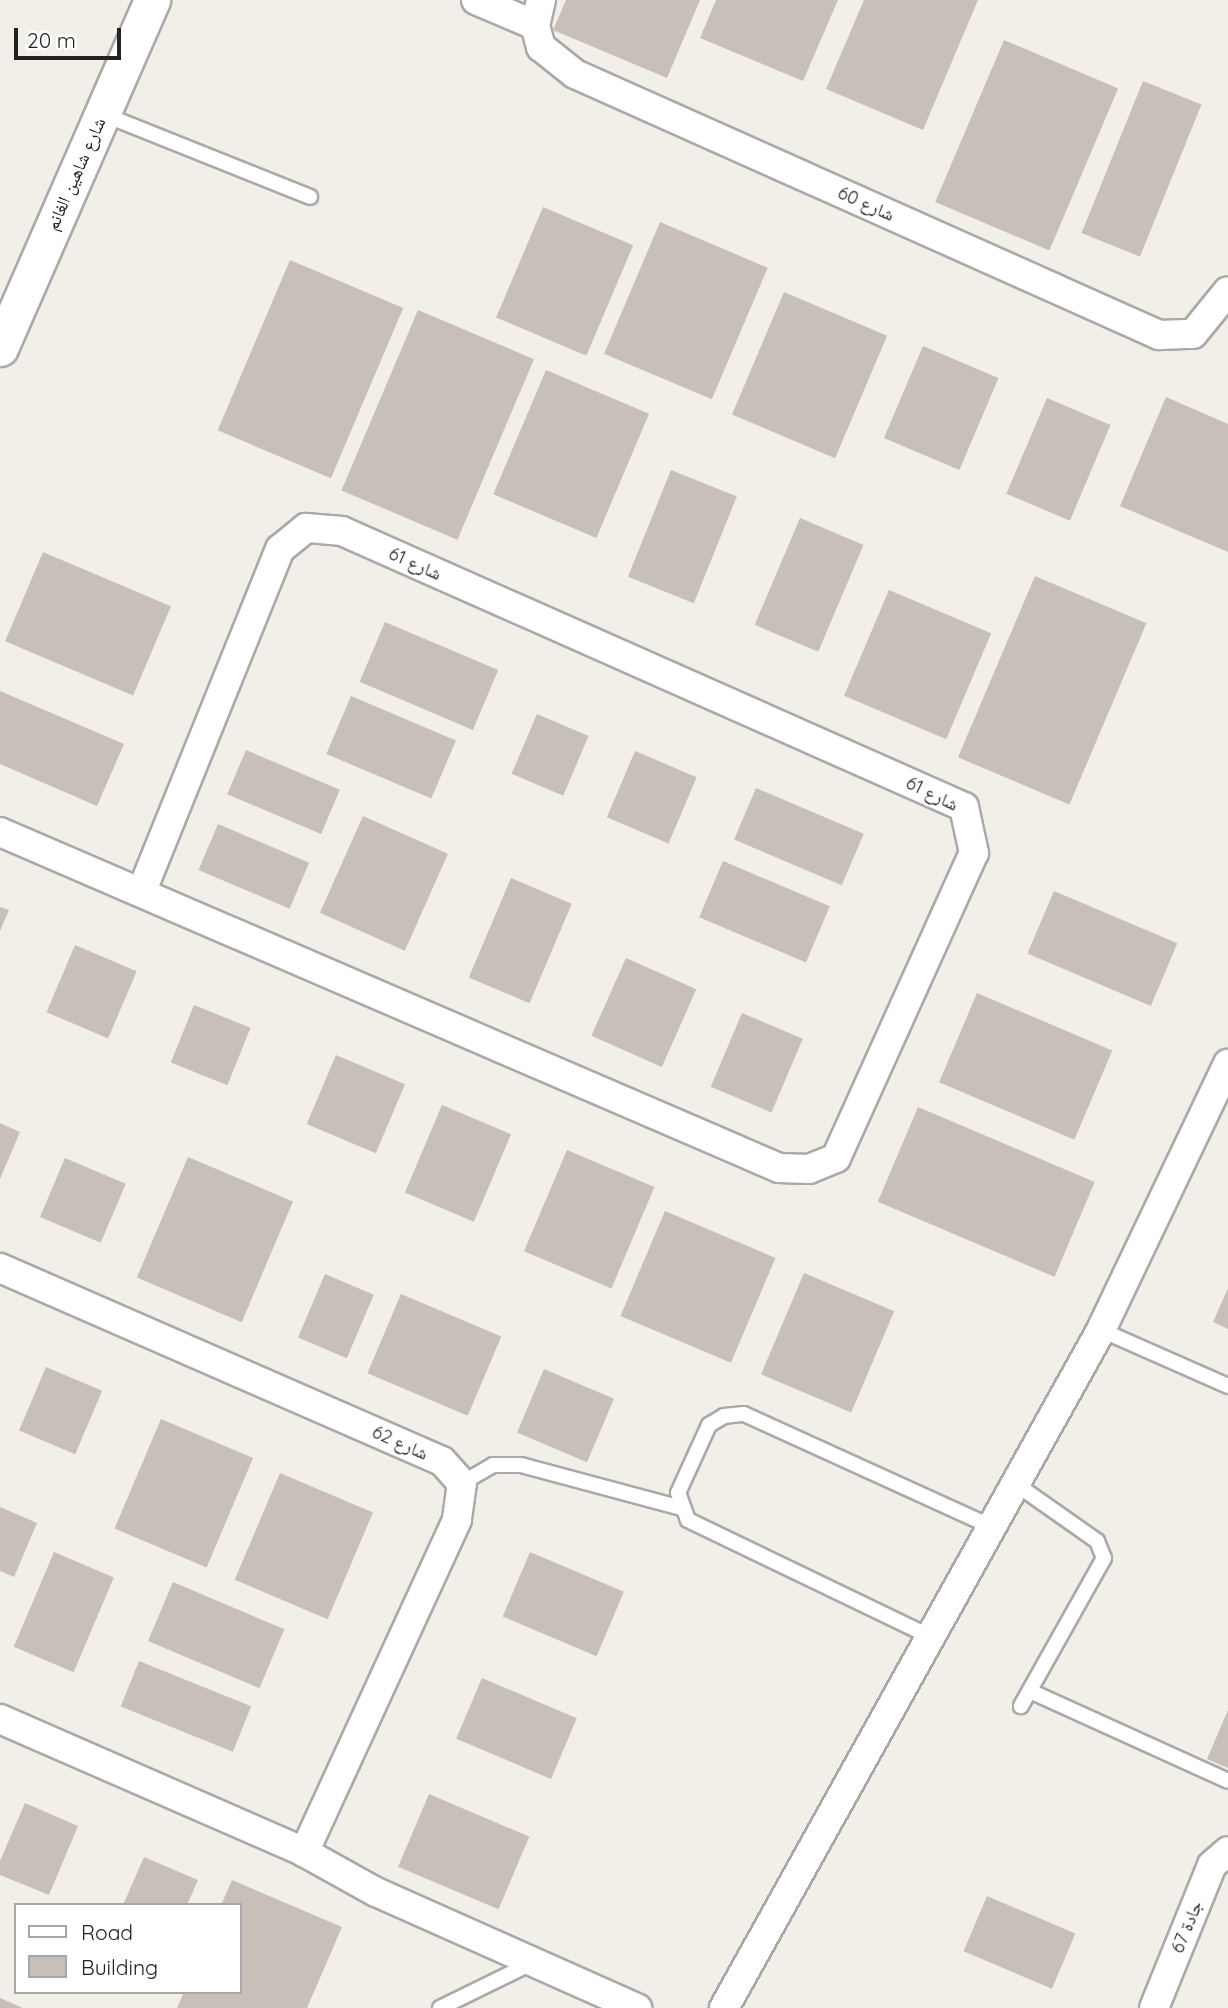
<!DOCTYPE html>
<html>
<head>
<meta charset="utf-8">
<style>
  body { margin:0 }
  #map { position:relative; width:1228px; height:2008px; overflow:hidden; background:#f2efe9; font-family:Quicksand,"Noto Naskh Arabic",sans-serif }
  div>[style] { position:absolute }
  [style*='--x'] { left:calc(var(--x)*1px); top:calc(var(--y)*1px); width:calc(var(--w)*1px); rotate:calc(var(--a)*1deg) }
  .building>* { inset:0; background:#c7bfb8; transform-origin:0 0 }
  .roads { filter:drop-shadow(2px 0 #a9a9a9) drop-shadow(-2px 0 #a9a9a9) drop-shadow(0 2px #a9a9a9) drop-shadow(0 -2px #a9a9a9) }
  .service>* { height:14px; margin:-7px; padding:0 7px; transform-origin:7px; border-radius:7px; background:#fff }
  .minor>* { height:28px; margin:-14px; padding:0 14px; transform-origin:14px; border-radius:14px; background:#fff }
  .tertiary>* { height:35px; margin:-17.5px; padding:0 17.5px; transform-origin:17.5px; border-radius:17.5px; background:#fff }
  span { translate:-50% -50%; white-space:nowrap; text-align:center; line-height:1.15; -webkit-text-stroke:5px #fff; paint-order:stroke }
  .street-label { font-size:18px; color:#222 }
  .legend { position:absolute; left:14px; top:1903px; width:228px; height:91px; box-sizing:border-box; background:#fff; border:2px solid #a7a7a7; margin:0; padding:9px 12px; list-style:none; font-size:21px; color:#222 }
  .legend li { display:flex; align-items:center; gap:14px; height:35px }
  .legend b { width:35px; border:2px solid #a7a7a7 }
  .scale { position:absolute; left:14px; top:28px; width:107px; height:32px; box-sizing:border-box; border:4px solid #222; border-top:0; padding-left:9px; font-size:21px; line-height:24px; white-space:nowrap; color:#222; -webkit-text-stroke:5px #fff; paint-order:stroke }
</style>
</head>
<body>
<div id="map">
  <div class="building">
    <div style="clip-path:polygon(566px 0,700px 0,667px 78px,553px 30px)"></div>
    <div style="clip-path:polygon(716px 0,838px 0,803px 81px,700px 38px)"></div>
    <div style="clip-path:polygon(864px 0,978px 0,923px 130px,826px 89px)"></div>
    <div style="left:1004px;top:40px;width:124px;height:176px;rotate:23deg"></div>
    <div style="left:1143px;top:81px;width:63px;height:164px;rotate:22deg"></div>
    <div style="left:543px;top:207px;width:98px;height:120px;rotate:23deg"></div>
    <div style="left:660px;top:222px;width:117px;height:143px;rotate:23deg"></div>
    <div style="left:290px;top:260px;width:123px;height:185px;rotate:23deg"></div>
    <div style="left:784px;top:292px;width:112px;height:133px;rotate:23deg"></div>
    <div style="left:418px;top:310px;width:126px;height:196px;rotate:23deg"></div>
    <div style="left:923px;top:346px;width:82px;height:100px;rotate:23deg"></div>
    <div style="left:546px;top:370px;width:112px;height:135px;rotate:23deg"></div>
    <div style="clip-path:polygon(1166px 397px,1228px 424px,1228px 552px,1120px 506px)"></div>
    <div style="left:1047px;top:398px;width:69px;height:104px;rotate:23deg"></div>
    <div style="left:671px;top:470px;width:71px;height:115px;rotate:22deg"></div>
    <div style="left:800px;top:518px;width:69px;height:116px;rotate:23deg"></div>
    <div style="left:43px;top:552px;width:139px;height:97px;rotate:23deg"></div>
    <div style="left:1035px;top:576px;width:121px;height:197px;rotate:23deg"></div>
    <div style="left:889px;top:590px;width:111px;height:115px;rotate:23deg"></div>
    <div style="left:385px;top:622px;width:123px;height:65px;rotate:23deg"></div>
    <div style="clip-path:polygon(0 691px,124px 744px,97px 806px,0 764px)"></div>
    <div style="left:351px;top:696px;width:114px;height:63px;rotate:23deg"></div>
    <div style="left:537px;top:714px;width:56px;height:65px;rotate:23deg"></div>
    <div style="left:246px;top:750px;width:102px;height:48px;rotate:23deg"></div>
    <div style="left:635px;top:751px;width:67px;height:72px;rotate:23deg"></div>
    <div style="left:756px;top:788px;width:117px;height:56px;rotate:23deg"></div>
    <div style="left:363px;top:816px;width:93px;height:106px;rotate:24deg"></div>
    <div style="left:218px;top:824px;width:99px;height:50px;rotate:23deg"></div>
    <div style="left:723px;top:861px;width:116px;height:61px;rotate:23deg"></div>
    <div style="left:511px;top:878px;width:66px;height:108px;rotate:23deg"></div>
    <div style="left:1054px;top:891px;width:134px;height:68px;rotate:23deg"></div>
    <div style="clip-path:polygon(0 907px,9px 910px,0 931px)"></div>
    <div style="left:75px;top:945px;width:67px;height:73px;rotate:23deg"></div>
    <div style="left:626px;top:958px;width:77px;height:85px;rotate:24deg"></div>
    <div style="left:977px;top:993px;width:147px;height:97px;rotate:23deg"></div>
    <div style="left:194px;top:1005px;width:61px;height:62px;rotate:22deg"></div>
    <div style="left:742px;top:1013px;width:66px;height:80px;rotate:23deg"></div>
    <div style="left:336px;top:1055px;width:75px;height:75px;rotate:23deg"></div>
    <div style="left:442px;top:1105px;width:75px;height:95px;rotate:23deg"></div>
    <div style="left:918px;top:1107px;width:192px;height:103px;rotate:23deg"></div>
    <div style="clip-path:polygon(0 1123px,20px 1132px,0 1179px)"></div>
    <div style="left:567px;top:1150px;width:95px;height:110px;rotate:23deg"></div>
    <div style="left:188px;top:1157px;width:114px;height:131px;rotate:23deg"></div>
    <div style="left:65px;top:1158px;width:66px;height:64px;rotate:23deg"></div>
    <div style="left:665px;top:1211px;width:120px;height:114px;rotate:23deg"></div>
    <div style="left:804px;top:1273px;width:98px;height:110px;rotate:23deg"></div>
    <div style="left:325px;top:1274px;width:53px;height:69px;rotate:23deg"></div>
    <div style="clip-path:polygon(1228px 1288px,1228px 1329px,1213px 1322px)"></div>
    <div style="left:401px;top:1294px;width:109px;height:86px;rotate:23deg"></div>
    <div style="left:46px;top:1367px;width:61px;height:69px;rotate:23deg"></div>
    <div style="left:544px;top:1369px;width:76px;height:69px;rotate:23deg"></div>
    <div style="left:161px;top:1419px;width:100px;height:119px;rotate:23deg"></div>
    <div style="left:280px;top:1473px;width:101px;height:116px;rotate:23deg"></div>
    <div style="clip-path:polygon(0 1507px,37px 1523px,14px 1577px,0 1571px)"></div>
    <div style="left:54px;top:1552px;width:65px;height:103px;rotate:23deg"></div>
    <div style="left:530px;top:1552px;width:102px;height:70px;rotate:23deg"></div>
    <div style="left:173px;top:1582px;width:121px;height:64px;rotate:23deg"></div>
    <div style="left:139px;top:1661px;width:121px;height:49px;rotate:22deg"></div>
    <div style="left:482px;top:1678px;width:103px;height:66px;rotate:23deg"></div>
    <div style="clip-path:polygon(1228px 1710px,1228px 1768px,1207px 1759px)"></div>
    <div style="left:429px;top:1794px;width:109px;height:79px;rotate:23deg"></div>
    <div style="clip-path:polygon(25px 1803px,78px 1826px,49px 1895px,0 1875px,0 1861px)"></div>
    <div style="clip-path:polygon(144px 1857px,198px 1880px,187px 1905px,123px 1905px)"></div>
    <div style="clip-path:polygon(232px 1880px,342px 1927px,307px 2008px,177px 2008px,184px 1992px,240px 1992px,240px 1905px,221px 1905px)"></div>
    <div style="left:987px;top:1896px;width:96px;height:60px;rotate:23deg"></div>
    <div style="clip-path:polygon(0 1998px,23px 2008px,0 2008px)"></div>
  </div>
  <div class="roads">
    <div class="service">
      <div style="--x:103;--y:114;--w:223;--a:21.8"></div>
      <div style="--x:1101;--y:1330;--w:139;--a:23.8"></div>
      <div style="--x:1013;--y:1482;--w:103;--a:35.1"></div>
      <div style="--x:1097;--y:1541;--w:18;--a:68"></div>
      <div style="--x:1104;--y:1558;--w:170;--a:119.3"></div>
      <div style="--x:462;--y:1483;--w:36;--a:-30"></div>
      <div style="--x:493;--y:1465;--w:28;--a:0"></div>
      <div style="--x:521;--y:1465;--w:167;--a:15"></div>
      <div style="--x:931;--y:1637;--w:270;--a:-154.3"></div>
      <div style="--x:688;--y:1520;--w:29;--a:-110"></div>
      <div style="--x:678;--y:1493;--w:75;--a:-65.5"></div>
      <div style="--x:709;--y:1425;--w:17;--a:-31"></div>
      <div style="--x:724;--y:1416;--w:20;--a:-6"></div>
      <div style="--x:744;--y:1414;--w:270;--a:24.5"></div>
      <div style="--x:1030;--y:1691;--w:217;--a:24.4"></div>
      <div style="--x:440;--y:2008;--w:102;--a:-26.1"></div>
    </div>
    <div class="minor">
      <div style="--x:476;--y:0;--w:64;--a:23"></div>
      <div style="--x:541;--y:0;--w:26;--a:103"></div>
      <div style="--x:535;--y:25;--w:23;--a:75"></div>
      <div style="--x:541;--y:47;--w:43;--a:38.5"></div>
      <div style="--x:575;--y:74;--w:640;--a:24.08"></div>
      <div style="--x:1159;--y:335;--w:34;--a:-2"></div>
      <div style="--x:1193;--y:334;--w:55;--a:-50.9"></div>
      <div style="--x:0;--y:832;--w:848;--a:23.33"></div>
      <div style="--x:779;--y:1168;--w:30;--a:2"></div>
      <div style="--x:809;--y:1169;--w:29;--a:-22"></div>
      <div style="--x:836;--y:1158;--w:335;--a:-65.7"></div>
      <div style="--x:974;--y:853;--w:47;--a:-102.3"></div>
      <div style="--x:964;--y:807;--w:680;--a:-156.07"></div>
      <div style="--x:342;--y:531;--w:36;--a:-175"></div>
      <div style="--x:306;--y:528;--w:33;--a:141"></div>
      <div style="--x:280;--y:549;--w:369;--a:112"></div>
      <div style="--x:0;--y:1268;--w:482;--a:23.6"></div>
      <div style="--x:442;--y:1461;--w:30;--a:48"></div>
      <div style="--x:462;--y:1483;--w:37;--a:98"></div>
      <div style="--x:457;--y:1520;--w:366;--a:114.7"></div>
      <div style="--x:0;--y:1719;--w:332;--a:23.6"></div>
      <div style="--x:304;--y:1852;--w:82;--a:29.1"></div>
      <div style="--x:376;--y:1892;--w:286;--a:24"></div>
      <div style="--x:724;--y:2008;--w:776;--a:-60.92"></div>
      <div style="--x:1101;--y:1330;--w:295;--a:-64.5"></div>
      <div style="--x:1154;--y:2008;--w:154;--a:-67.9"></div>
      <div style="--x:1212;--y:1865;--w:21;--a:-41"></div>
    </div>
    <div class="tertiary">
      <div style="--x:0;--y:348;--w:380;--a:-66.4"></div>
    </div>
  </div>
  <div class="street-label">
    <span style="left:76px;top:174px;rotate:-66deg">شارع شاهين الغانم</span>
    <span style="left:866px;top:204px;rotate:24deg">شارع 60</span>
    <span style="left:415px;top:564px;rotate:24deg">شارع 61</span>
    <span style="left:932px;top:794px;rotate:26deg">شارع 61</span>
    <span style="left:400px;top:1443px;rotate:24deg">شارع 62</span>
    <span style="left:1187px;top:1927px;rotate:-68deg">جادة 67</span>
  </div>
  <ul class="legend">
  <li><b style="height:9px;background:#fff"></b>Road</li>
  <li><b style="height:19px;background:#c7bfb8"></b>Building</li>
  </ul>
  <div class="scale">20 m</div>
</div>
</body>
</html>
